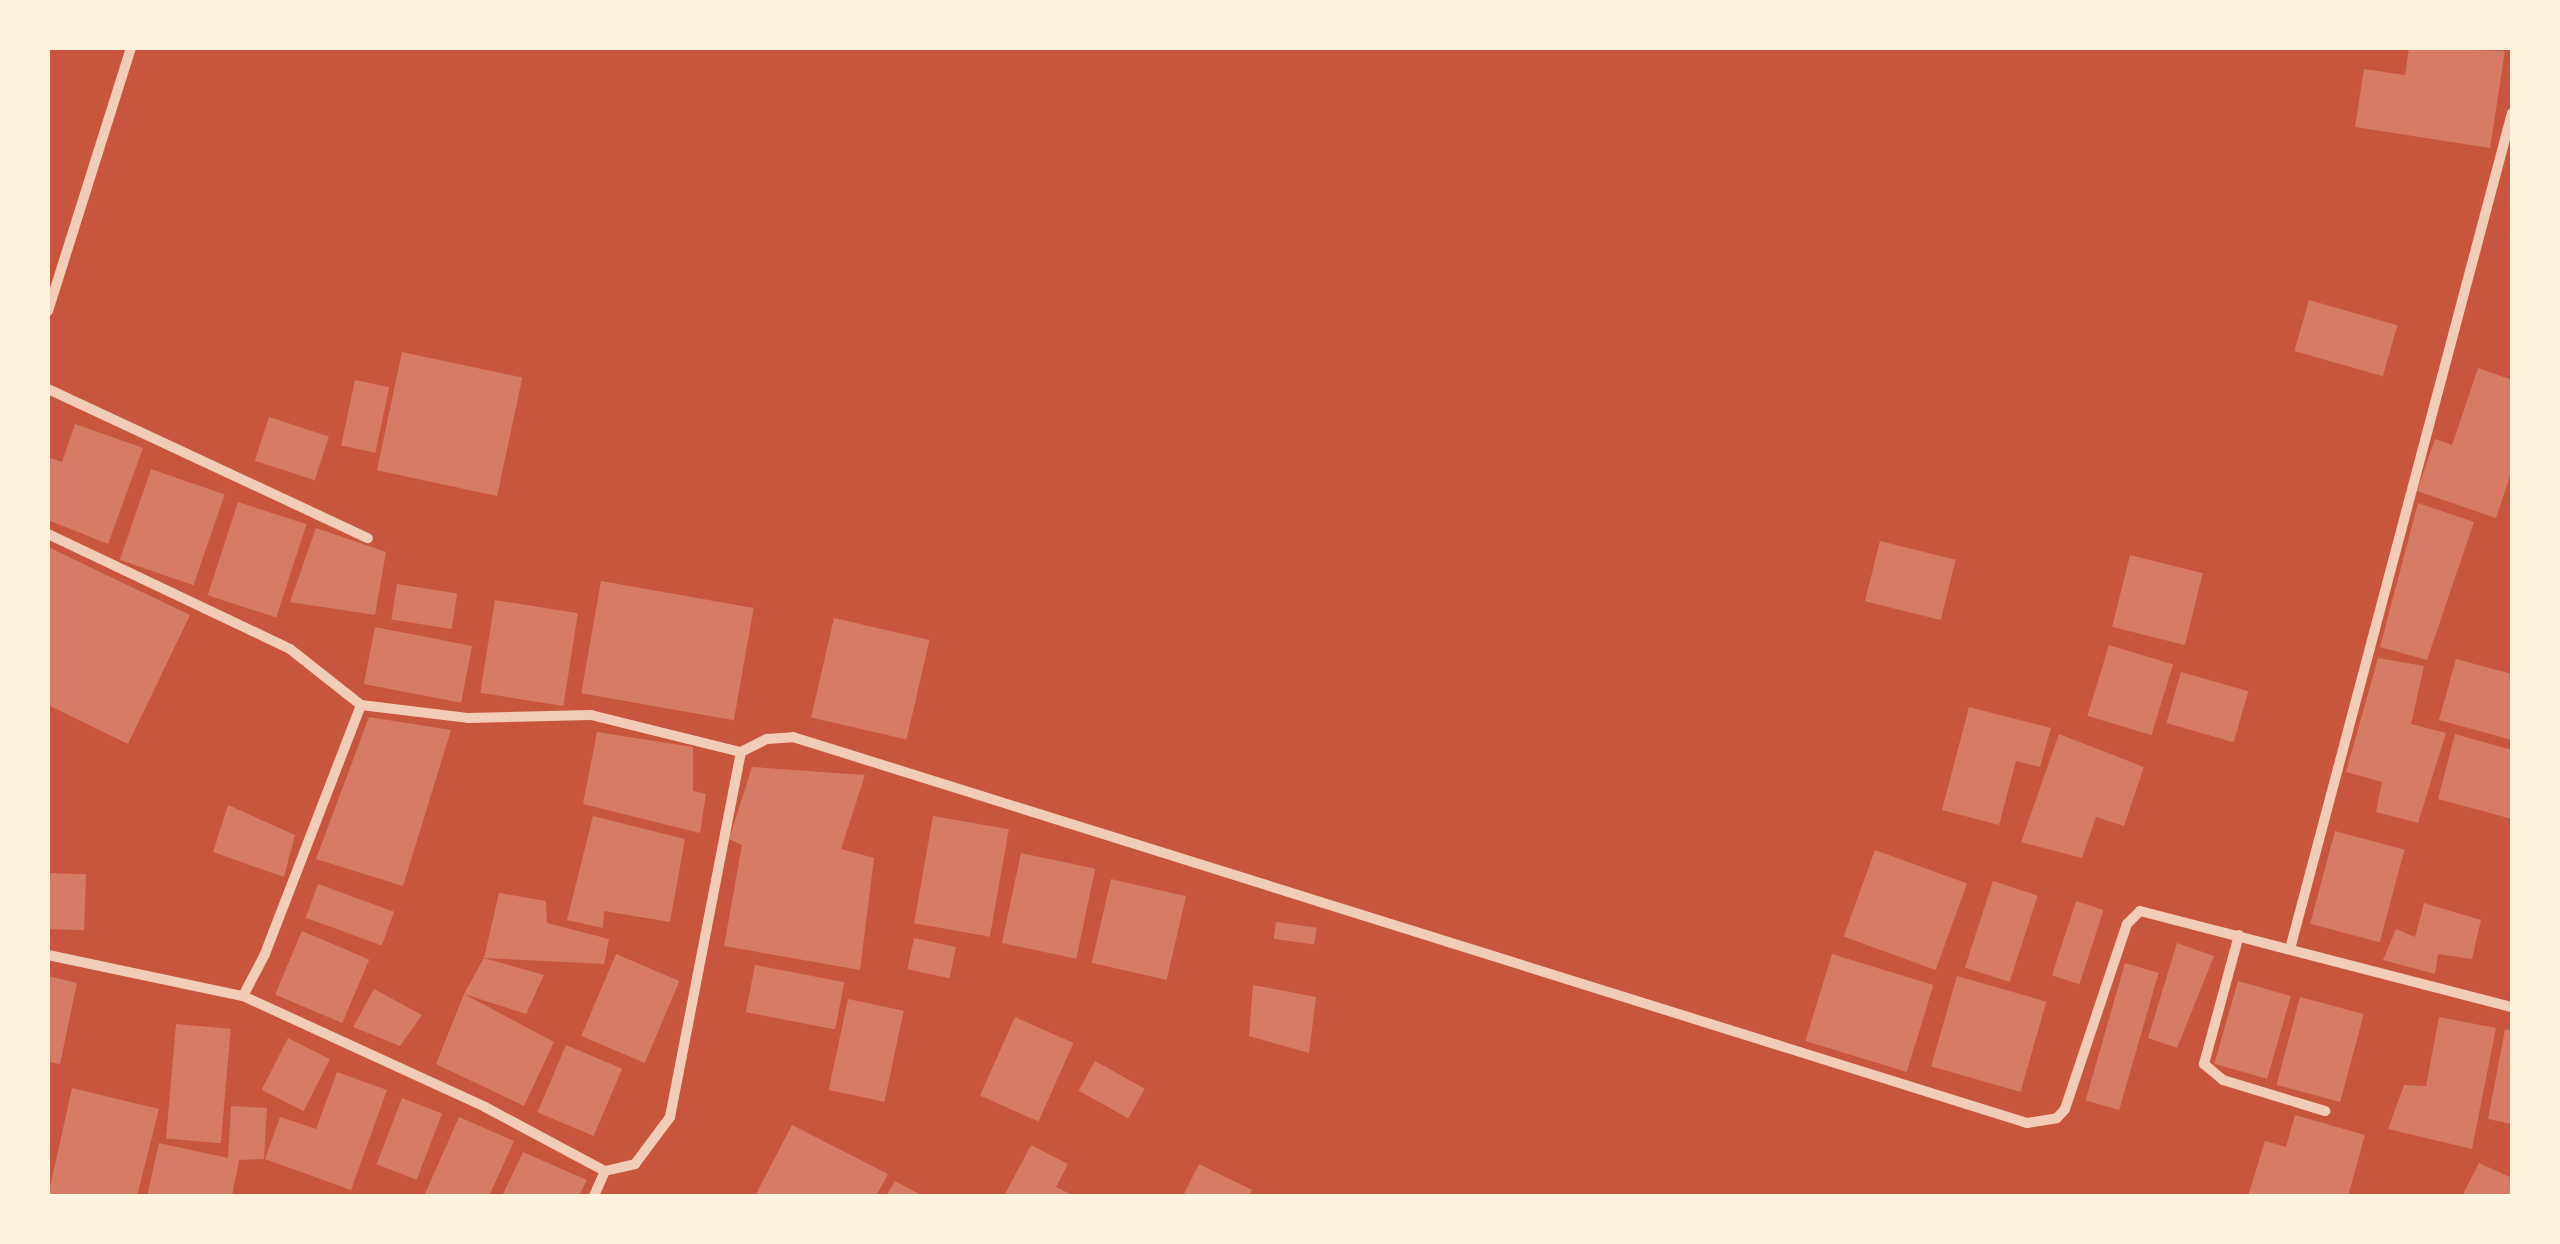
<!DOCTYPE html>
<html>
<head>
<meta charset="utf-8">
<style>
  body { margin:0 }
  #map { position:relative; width:2560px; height:1244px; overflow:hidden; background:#c8553d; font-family:"Source Sans 3",sans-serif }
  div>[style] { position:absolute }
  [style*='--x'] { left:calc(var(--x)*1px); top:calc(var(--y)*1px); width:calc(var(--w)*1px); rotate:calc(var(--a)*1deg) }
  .building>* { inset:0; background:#d67c66; transform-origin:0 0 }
  .minor>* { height:10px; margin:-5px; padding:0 5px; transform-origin:5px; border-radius:5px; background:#f1ccb7 }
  span { translate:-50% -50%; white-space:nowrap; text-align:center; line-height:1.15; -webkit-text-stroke:9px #fff3e0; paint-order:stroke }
  .frame { position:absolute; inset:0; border:50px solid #fff3e0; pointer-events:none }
</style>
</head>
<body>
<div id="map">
  <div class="building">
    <div style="clip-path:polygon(2409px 48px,2505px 51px,2490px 148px,2355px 127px,2364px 69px,2405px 75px)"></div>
    <div style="left:2309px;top:300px;width:92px;height:53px;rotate:16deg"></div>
    <div style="left:402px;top:352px;width:123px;height:121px;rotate:12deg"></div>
    <div style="clip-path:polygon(2478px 368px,2512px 380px,2512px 470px,2496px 518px,2417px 491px,2435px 439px,2452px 445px)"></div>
    <div style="left:355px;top:380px;width:35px;height:67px;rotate:12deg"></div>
    <div style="left:269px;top:417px;width:63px;height:46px;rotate:18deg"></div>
    <div style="clip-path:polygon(75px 424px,143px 448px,108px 544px,48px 520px,48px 457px,62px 462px)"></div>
    <div style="left:151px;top:469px;width:78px;height:96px;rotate:19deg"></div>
    <div style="left:238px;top:502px;width:72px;height:98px;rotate:18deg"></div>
    <div style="clip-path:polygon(2418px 503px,2474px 522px,2427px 660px,2380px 647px)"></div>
    <div style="clip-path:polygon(316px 528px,386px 552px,375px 615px,290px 602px)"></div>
    <div style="left:1880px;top:541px;width:78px;height:62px;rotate:14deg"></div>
    <div style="clip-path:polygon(48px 547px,190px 615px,128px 744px,48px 705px)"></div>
    <div style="left:2130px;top:555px;width:75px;height:74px;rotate:14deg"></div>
    <div style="left:601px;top:581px;width:155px;height:114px;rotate:10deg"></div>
    <div style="left:397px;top:584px;width:61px;height:36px;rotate:9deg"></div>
    <div style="left:495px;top:600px;width:84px;height:94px;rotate:9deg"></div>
    <div style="left:834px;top:618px;width:98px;height:102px;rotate:13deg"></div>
    <div style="left:375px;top:627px;width:99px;height:58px;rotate:11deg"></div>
    <div style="left:2109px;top:645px;width:67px;height:74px;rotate:17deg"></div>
    <div style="clip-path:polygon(2378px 658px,2424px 666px,2411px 724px,2446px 733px,2418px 823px,2376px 812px,2382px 782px,2346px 772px)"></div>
    <div style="clip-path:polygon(2456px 659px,2512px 674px,2512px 740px,2439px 720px)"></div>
    <div style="left:2181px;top:672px;width:70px;height:53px;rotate:16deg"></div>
    <div style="clip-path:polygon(1969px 707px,2051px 728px,2040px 767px,2016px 761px,1999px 825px,1942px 810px)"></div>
    <div style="clip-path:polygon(369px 717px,451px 730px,403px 886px,316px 859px)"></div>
    <div style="clip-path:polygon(597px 732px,693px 747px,693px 791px,706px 794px,700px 833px,583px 804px)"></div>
    <div style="clip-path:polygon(2059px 734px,2144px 767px,2124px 826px,2096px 817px,2082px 858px,2021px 842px)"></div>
    <div style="clip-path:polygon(2455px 734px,2512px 750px,2512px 819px,2438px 799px)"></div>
    <div style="clip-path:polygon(752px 767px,865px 775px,841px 849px,874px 858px,860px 970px,724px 946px,742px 845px,729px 839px)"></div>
    <div style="clip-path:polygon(228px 805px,295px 835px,284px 877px,213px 852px)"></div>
    <div style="clip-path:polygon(593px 816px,685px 839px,670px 922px,604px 911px,603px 928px,567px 920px)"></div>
    <div style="left:933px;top:816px;width:77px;height:109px;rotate:10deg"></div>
    <div style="left:2335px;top:831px;width:72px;height:96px;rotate:15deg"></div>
    <div style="left:1875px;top:850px;width:98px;height:92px;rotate:20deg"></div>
    <div style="left:1021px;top:853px;width:76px;height:92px;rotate:12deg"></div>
    <div style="left:48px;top:873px;width:38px;height:56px;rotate:2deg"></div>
    <div style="left:1111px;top:879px;width:77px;height:86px;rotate:13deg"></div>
    <div style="left:1993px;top:881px;width:47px;height:91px;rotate:18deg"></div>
    <div style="left:318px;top:884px;width:81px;height:36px;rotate:20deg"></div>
    <div style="clip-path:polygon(499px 893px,546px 901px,547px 923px,609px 939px,604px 964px,484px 958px)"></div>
    <div style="left:2076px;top:901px;width:29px;height:78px;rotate:18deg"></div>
    <div style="clip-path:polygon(2424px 903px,2481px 920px,2472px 959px,2438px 954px,2435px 974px,2383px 960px,2396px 929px,2415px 937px)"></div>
    <div style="left:1276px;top:922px;width:41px;height:17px;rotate:8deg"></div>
    <div style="left:302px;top:931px;width:73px;height:69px;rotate:23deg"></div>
    <div style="left:914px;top:938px;width:43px;height:32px;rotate:12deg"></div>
    <div style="clip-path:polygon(2177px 943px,2214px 956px,2177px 1048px,2148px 1038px)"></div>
    <div style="left:616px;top:954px;width:69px;height:89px;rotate:23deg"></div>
    <div style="left:1832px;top:954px;width:106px;height:91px;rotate:17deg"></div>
    <div style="clip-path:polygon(484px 958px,544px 975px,526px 1014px,464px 994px,554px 1042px,524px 1106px,436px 1064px,464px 994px)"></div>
    <div style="left:2125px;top:963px;width:35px;height:143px;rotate:16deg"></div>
    <div style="left:755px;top:965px;width:91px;height:48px;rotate:11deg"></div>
    <div style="clip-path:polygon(48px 976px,77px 983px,60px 1064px,48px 1062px)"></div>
    <div style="left:1957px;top:976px;width:93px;height:94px;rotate:16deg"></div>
    <div style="left:2238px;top:981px;width:55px;height:86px;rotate:16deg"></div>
    <div style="clip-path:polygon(1253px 985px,1316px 997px,1309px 1053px,1249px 1036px)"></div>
    <div style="clip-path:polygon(374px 989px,422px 1015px,400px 1046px,353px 1027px)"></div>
    <div style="left:2300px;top:997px;width:66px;height:91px;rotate:15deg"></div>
    <div style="left:848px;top:999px;width:57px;height:93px;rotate:12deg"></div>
    <div style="left:1015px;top:1017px;width:64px;height:86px;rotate:24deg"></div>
    <div style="clip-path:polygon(2439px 1017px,2496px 1028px,2472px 1149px,2388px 1129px,2404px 1085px,2426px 1086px)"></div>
    <div style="left:176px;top:1024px;width:55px;height:115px;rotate:5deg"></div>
    <div style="clip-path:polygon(2505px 1029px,2512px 1031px,2512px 1124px,2488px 1119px)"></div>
    <div style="left:288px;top:1038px;width:47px;height:58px;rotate:27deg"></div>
    <div style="left:566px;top:1045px;width:61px;height:73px;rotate:23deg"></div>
    <div style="left:1095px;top:1061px;width:57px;height:34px;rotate:29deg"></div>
    <div style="clip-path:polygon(337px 1072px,387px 1090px,351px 1190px,265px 1159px,280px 1117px,316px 1129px)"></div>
    <div style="clip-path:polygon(72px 1088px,159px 1109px,137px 1196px,48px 1196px)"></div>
    <div style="left:402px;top:1098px;width:43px;height:71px;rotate:21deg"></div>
    <div style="clip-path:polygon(231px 1106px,267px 1108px,264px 1159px,239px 1160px,232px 1196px,147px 1196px,159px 1143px,228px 1158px)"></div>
    <div style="clip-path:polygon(2295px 1115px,2365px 1135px,2348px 1196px,2248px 1196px,2265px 1141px,2286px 1147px)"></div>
    <div style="clip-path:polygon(459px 1117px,514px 1141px,489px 1196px,424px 1196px)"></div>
    <div style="clip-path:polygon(792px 1125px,888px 1174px,876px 1196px,755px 1196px)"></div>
    <div style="clip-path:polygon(1031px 1145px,1068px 1164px,1056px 1187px,1074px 1196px,1004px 1196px)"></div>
    <div style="clip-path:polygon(523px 1152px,587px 1180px,579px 1196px,502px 1196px)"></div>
    <div style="clip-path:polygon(2479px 1163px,2512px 1178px,2512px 1196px,2462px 1196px)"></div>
    <div style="clip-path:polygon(1199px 1164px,1252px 1190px,1249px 1196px,1183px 1196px)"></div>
    <div style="clip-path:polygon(895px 1181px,923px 1196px,886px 1196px)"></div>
  </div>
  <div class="minor">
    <div style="--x:48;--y:311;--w:276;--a:-72.5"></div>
    <div style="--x:48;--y:389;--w:353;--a:25"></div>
    <div style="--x:48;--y:534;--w:268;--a:25.4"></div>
    <div style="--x:290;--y:649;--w:90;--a:38.3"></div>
    <div style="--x:361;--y:705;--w:267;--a:111.1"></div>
    <div style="--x:265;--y:954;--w:47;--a:117.6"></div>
    <div style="--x:243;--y:996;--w:266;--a:24.6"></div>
    <div style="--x:485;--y:1107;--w:136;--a:28.1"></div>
    <div style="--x:605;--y:1171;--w:27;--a:114"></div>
    <div style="--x:361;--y:705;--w:109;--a:6.9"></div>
    <div style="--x:469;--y:718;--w:122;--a:-1.4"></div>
    <div style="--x:591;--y:715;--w:154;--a:13.9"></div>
    <div style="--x:2239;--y:935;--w:134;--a:105.2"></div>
    <div style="--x:2204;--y:1064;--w:25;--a:40"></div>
    <div style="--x:2223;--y:1080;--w:107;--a:16.9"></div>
    <div style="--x:2290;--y:949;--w:865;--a:-75.13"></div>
    <div style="--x:48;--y:955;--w:199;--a:11.9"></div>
    <div style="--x:605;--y:1171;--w:31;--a:-13"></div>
    <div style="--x:635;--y:1164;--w:59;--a:-53.3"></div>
    <div style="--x:670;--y:1117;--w:372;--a:-79"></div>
    <div style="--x:741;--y:752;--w:29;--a:-27"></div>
    <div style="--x:767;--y:739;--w:26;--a:-4"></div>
    <div style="--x:793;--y:737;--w:1293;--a:17.37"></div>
    <div style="--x:2027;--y:1123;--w:30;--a:-9"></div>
    <div style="--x:2057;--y:1118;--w:12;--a:-48"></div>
    <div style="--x:2065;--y:1109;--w:195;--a:-71.5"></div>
    <div style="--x:2127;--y:924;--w:18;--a:-45"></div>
    <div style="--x:2140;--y:911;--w:384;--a:14.5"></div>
  </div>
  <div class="frame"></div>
</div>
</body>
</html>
